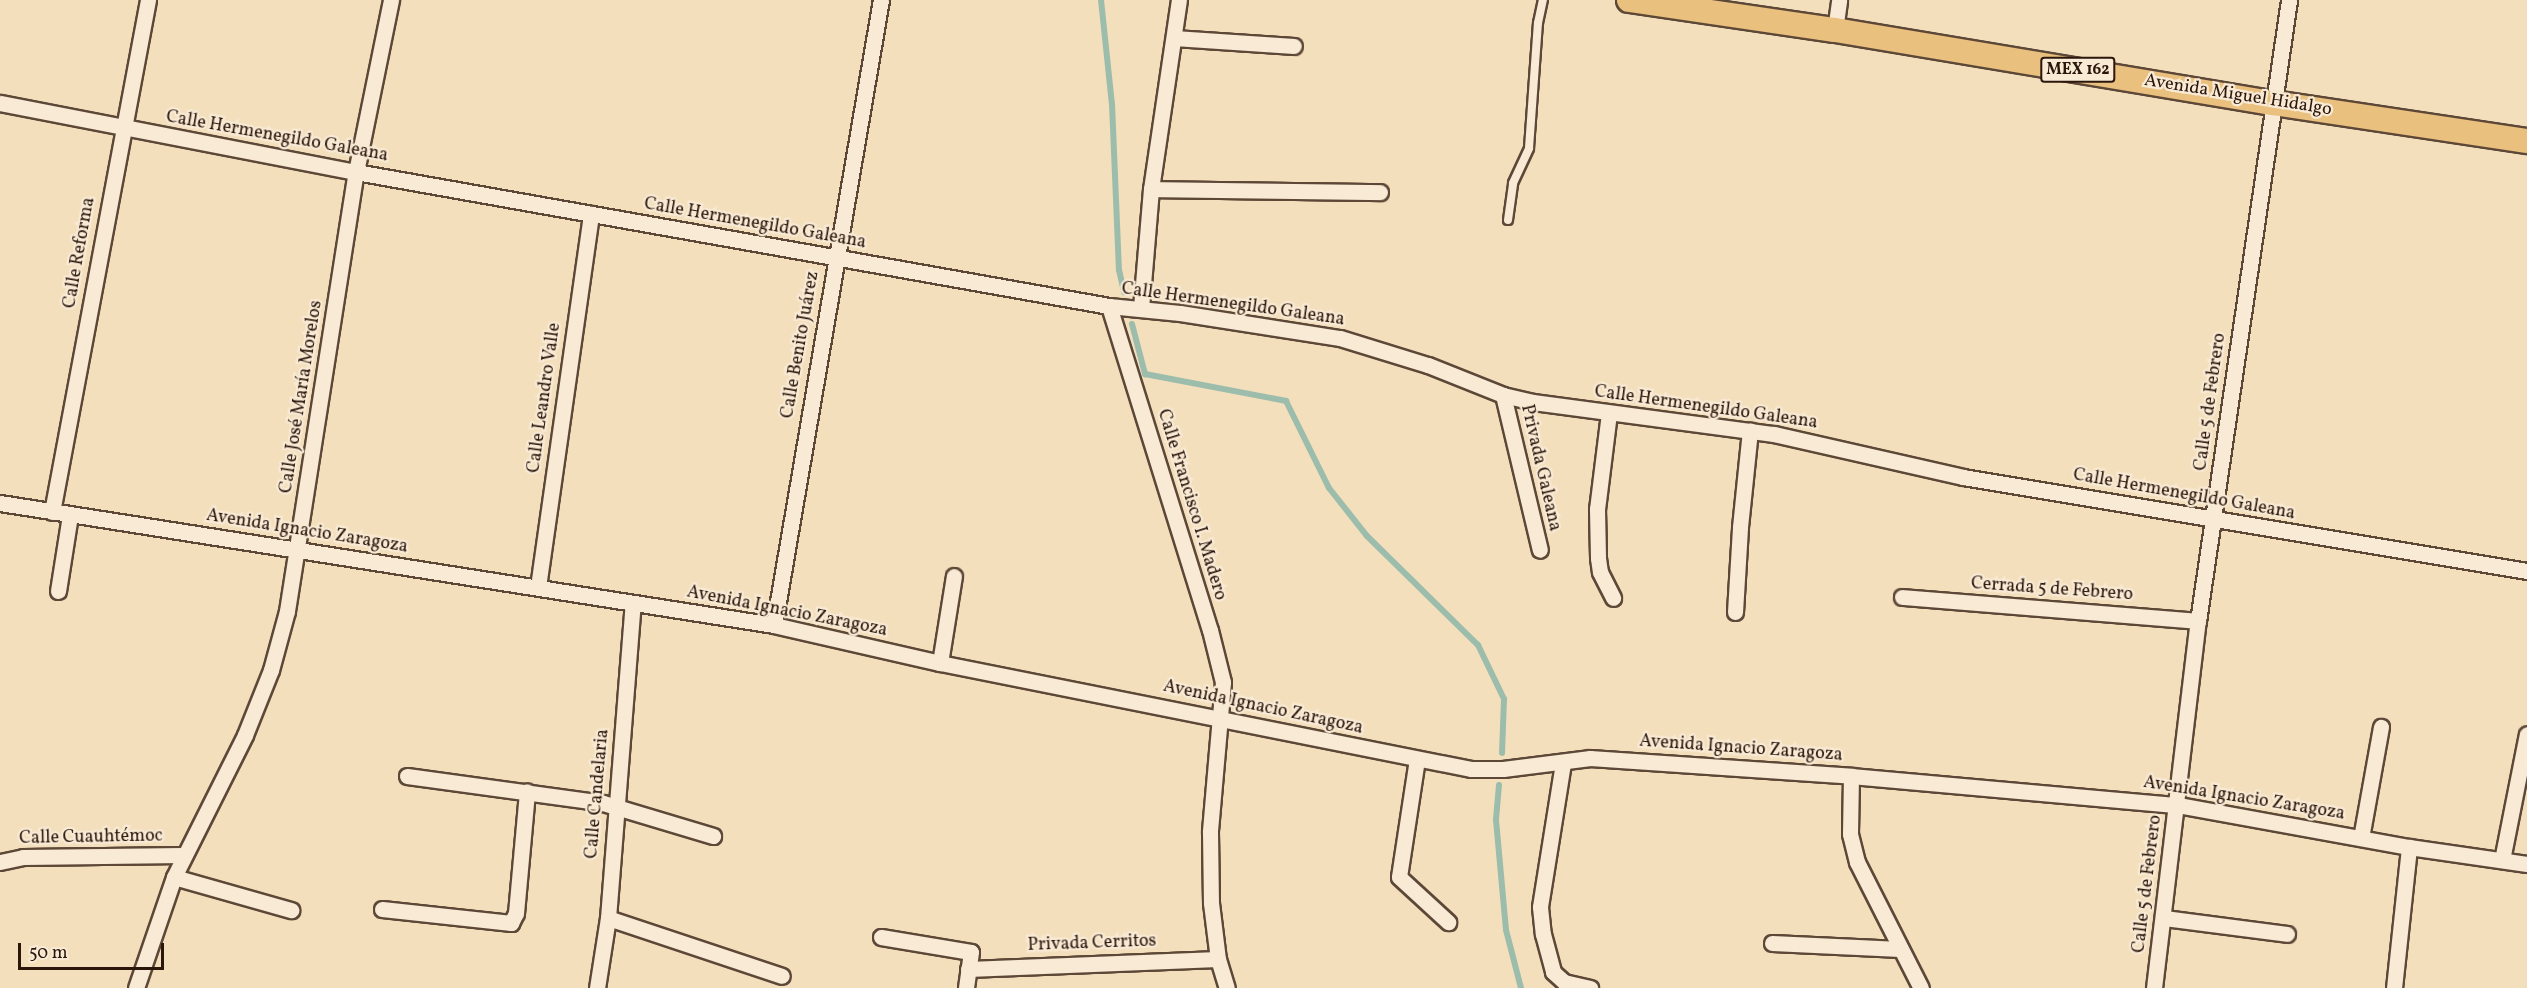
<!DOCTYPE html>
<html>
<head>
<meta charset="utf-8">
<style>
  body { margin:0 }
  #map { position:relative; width:2527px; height:988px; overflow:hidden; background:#f4dfbd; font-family:Vollkorn,serif }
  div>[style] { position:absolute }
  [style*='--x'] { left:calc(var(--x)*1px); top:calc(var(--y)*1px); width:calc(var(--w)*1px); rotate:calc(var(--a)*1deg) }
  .stream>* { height:6px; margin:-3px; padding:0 3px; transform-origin:3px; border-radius:3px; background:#9cbdac }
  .roads { filter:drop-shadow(2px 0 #5d4838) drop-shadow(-2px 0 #5d4838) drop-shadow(0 2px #5d4838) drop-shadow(0 -2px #5d4838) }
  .service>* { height:8px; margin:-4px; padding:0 4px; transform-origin:4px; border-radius:4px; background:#f8ead4 }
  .minor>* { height:15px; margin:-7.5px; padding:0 7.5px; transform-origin:7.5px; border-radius:7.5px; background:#f8ead4 }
  .primary>* { height:24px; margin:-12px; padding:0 12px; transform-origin:12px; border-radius:12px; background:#eac07e }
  span { translate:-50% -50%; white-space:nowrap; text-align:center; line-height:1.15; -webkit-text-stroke:4.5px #f8ead4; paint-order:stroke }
  .shield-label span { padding:2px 4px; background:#f8ead4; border:2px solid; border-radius:4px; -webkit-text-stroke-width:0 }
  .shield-label { font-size:16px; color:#2b160c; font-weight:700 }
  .street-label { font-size:18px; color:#2b160c }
  .scale { position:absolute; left:18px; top:943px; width:146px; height:27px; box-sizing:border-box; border:3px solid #2b160c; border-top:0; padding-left:8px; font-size:18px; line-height:21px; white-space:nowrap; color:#2b160c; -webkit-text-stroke:4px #f8ead4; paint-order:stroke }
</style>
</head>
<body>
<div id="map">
  <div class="stream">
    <div style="--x:1101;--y:0;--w:105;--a:84"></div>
    <div style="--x:1112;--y:104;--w:166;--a:87.6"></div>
    <div style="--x:1119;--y:270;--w:23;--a:77"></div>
    <div style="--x:1132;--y:324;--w:52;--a:75.4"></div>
    <div style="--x:1145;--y:374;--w:144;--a:10.8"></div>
    <div style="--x:1286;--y:401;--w:97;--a:63.7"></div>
    <div style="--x:1329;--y:488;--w:61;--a:51.6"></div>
    <div style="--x:1367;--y:536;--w:156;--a:44.5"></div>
    <div style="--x:1478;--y:645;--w:60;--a:64.3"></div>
    <div style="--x:1504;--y:699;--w:54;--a:92.1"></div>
    <div style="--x:1499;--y:785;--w:35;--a:95"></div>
    <div style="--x:1496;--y:820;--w:110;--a:84.8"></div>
    <div style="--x:1506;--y:930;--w:60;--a:75.5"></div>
  </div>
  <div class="roads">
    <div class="service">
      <div style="--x:1508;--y:220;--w:37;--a:-82"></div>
      <div style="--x:1513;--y:183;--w:38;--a:-65"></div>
      <div style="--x:1529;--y:148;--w:125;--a:-85.9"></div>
      <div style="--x:1538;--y:23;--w:24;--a:-78"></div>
    </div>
    <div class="minor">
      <div style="--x:1835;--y:30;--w:30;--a:-82"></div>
      <div style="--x:1174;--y:38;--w:120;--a:3.8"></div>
      <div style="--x:0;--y:103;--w:363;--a:11"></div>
      <div style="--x:356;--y:172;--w:765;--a:10.09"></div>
      <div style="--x:1109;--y:306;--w:71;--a:5.6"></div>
      <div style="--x:1180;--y:313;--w:162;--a:8.9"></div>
      <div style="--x:1340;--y:338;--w:92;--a:17.1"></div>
      <div style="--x:1428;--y:365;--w:81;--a:21.8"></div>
      <div style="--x:1503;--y:395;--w:31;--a:13"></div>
      <div style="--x:1533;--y:402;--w:243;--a:7.6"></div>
      <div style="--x:1774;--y:434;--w:194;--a:12.8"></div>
      <div style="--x:1963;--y:477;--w:572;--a:9.46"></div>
      <div style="--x:1151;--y:189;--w:229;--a:0.8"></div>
      <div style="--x:1109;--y:306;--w:339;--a:72.7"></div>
      <div style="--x:1210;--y:630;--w:54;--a:76"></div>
      <div style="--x:1223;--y:682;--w:151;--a:95"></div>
      <div style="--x:1210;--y:832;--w:71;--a:89.2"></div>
      <div style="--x:1211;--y:903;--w:56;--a:82.9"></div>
      <div style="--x:1218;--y:959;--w:30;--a:73"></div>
      <div style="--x:1141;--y:308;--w:119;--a:-85.2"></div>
      <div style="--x:1151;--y:189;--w:191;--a:-81.6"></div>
      <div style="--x:1503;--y:395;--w:159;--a:76.6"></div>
      <div style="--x:1609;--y:413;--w:97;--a:97.1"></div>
      <div style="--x:1597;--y:509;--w:49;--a:88.8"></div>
      <div style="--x:1598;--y:558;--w:14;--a:82"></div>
      <div style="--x:1600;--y:572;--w:29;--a:63"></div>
      <div style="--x:0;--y:503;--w:784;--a:8.96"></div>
      <div style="--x:774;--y:625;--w:170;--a:12.9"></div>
      <div style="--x:940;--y:663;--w:541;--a:11.29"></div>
      <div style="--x:1471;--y:769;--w:32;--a:0"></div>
      <div style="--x:1503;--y:769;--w:88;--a:-7.2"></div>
      <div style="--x:1590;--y:758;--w:262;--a:3.9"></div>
      <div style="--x:1851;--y:776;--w:328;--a:5.1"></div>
      <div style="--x:2178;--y:805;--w:235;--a:10.3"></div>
      <div style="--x:2409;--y:847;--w:119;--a:8.2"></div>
      <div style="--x:52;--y:512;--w:521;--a:-79.38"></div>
      <div style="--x:538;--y:587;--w:377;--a:-81.9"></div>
      <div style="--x:58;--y:591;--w:77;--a:-81"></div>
      <div style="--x:1902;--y:597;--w:297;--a:4.6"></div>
      <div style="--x:1735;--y:612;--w:85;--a:-86.6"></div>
      <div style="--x:1740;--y:527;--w:97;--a:-84.1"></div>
      <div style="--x:774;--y:625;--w:634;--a:-80.29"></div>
      <div style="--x:940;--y:663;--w:88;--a:-80.9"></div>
      <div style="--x:1417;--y:759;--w:119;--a:98.7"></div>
      <div style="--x:1399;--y:877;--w:67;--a:42.6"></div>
      <div style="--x:1563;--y:763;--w:146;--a:99.1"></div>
      <div style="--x:1540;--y:907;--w:27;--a:84"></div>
      <div style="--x:1543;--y:934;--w:39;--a:75"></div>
      <div style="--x:1553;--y:972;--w:15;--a:42"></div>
      <div style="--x:1564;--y:982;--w:27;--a:13"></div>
      <div style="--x:407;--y:776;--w:198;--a:7.8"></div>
      <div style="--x:603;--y:803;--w:115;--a:16.7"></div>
      <div style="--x:1851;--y:776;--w:58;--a:91"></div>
      <div style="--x:1850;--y:834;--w:29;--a:76"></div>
      <div style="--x:1857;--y:862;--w:141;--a:63.1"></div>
      <div style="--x:2361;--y:838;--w:113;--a:-79.8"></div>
      <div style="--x:2502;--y:860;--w:128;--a:-78.8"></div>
      <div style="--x:0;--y:862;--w:24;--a:-12"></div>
      <div style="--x:23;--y:857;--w:160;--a:-0.7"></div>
      <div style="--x:174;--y:877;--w:122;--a:15.8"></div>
      <div style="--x:382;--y:909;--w:130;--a:6.2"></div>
      <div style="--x:511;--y:923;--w:11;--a:-63"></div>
      <div style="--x:516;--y:913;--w:122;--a:-84.8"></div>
      <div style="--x:608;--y:918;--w:183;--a:18.4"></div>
      <div style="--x:2164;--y:918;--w:124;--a:7.4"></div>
      <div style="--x:881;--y:937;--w:91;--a:9.5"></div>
      <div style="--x:971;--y:952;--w:36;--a:98"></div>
      <div style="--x:1772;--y:943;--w:128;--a:2.7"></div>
      <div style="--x:968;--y:969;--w:250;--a:-2.3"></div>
      <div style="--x:136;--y:988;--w:117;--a:-71.1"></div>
      <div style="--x:174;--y:877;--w:159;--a:-63.4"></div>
      <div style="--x:245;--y:735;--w:70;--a:-68.2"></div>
      <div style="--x:271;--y:670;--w:61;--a:-74.8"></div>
      <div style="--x:287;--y:611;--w:444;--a:-81.1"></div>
      <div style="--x:356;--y:172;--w:176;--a:-78.5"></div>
      <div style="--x:597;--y:988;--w:71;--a:-81.1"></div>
      <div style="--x:608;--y:918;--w:316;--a:-85.5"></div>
      <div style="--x:2154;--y:988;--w:370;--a:-83.2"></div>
      <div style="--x:2198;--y:621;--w:628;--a:-81.66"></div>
      <div style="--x:2394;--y:988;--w:142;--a:-83.9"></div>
    </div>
    <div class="primary">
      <div style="--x:1629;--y:0;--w:208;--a:8.3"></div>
      <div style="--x:1835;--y:30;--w:444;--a:9.5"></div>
      <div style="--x:2273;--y:103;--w:257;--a:8.5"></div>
    </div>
  </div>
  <div class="shield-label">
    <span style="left:2078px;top:70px">MEX 162</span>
  </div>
  <div class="street-label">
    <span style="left:2238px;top:96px;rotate:9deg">Avenida Miguel Hidalgo</span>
    <span style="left:277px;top:137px;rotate:10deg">Calle Hermenegildo Galeana</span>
    <span style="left:755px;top:224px;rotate:10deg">Calle Hermenegildo Galeana</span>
    <span style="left:80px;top:253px;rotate:-80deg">Calle Reforma</span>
    <span style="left:1233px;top:305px;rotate:8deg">Calle Hermenegildo Galeana</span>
    <span style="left:801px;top:345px;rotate:-80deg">Calle Benito Juárez</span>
    <span style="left:302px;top:397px;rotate:-81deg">Calle José María Morelos</span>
    <span style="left:545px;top:398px;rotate:-82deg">Calle Leandro Valle</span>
    <span style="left:2211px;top:402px;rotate:-82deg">Calle 5 de Febrero</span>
    <span style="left:1706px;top:408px;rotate:8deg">Calle Hermenegildo Galeana</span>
    <span style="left:1540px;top:468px;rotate:77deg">Privada Galeana</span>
    <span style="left:2184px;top:495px;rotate:10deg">Calle Hermenegildo Galeana</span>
    <span style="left:1191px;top:505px;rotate:73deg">Calle Francisco I. Madero</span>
    <span style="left:307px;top:532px;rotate:9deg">Avenida Ignacio Zaragoza</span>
    <span style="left:2052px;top:590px;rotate:4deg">Cerrada 5 de Febrero</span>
    <span style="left:787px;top:612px;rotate:11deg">Avenida Ignacio Zaragoza</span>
    <span style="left:1263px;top:708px;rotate:12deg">Avenida Ignacio Zaragoza</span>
    <span style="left:1741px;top:749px;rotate:4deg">Avenida Ignacio Zaragoza</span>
    <span style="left:598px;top:794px;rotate:-85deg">Calle Candelaria</span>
    <span style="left:2244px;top:799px;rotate:9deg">Avenida Ignacio Zaragoza</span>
    <span style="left:91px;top:838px;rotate:-1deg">Calle Cuauhtémoc</span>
    <span style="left:2148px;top:884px;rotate:-83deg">Calle 5 de Febrero</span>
    <span style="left:1092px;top:944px;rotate:-2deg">Privada Cerritos</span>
  </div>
  <div class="scale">50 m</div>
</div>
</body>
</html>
